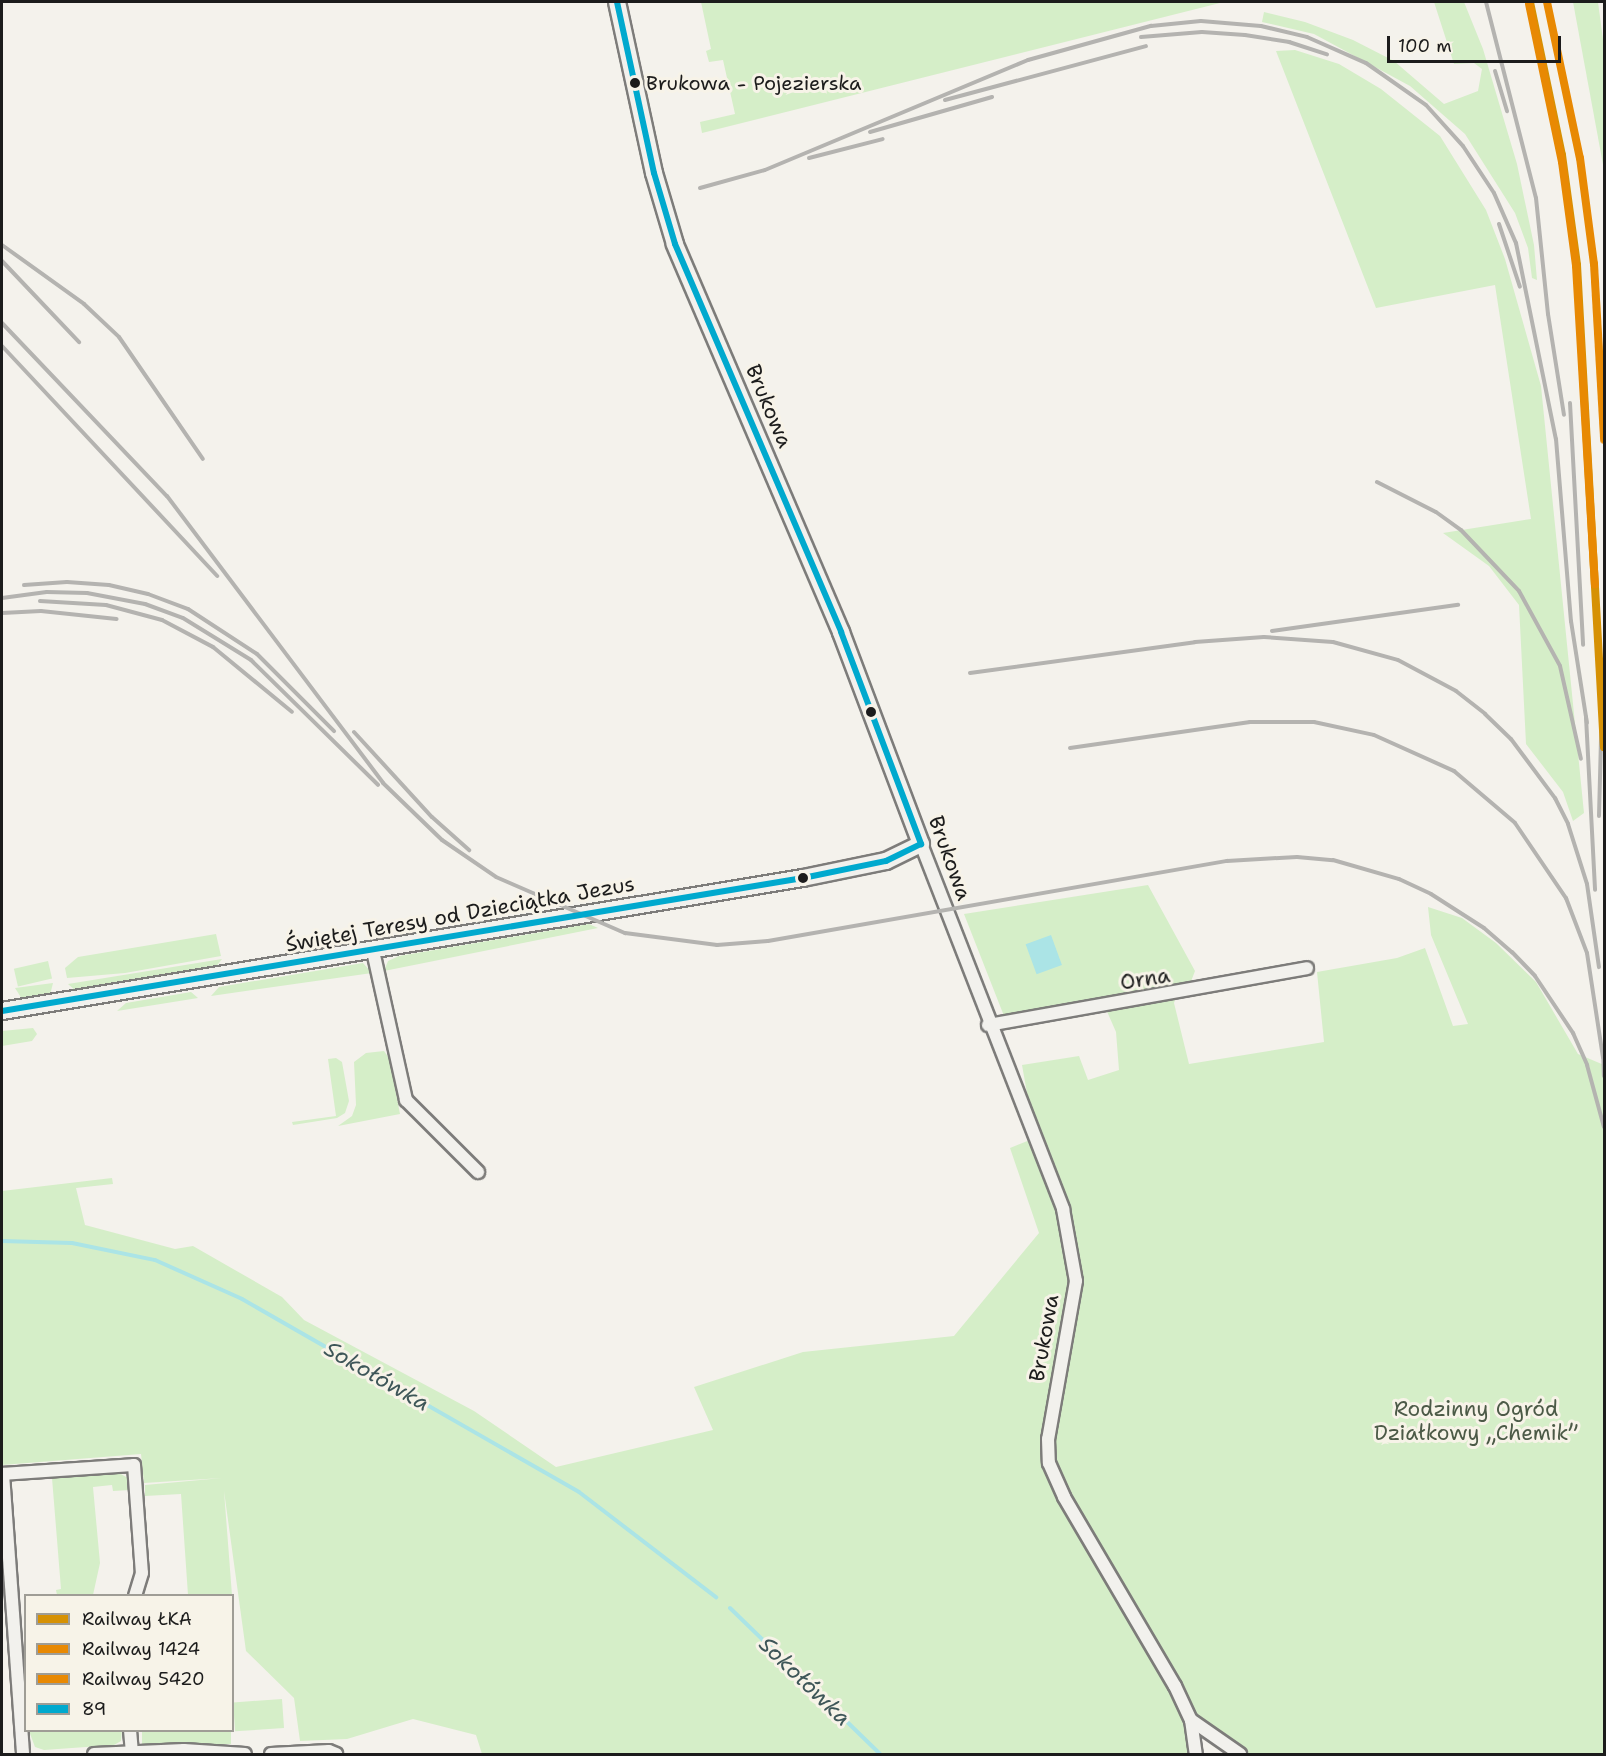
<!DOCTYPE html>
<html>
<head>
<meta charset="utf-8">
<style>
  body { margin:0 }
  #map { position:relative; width:1606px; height:1756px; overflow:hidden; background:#f4f2ec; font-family:"Shantell Sans",sans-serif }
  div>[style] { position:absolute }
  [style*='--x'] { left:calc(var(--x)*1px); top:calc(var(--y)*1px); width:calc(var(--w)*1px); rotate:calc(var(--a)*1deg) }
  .green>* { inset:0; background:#d5eec8; transform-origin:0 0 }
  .water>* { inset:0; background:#abe4e6; transform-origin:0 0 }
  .stream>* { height:4px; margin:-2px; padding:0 2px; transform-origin:2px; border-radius:2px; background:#abe4e6 }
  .roads { filter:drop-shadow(2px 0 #7d7c7a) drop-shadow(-2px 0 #7d7c7a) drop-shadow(0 2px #7d7c7a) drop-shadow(0 -2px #7d7c7a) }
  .minor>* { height:12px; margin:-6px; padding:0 6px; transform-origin:6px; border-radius:6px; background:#f2f1ed }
  .tertiary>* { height:16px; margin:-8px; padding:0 8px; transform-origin:8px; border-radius:8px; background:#f2f1ed }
  .rail>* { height:4px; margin:-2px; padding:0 2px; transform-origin:2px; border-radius:2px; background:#b4b3b0 }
  .bus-1>* { height:6px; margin:-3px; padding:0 3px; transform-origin:3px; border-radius:3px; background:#00a9ce }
  .rail-1>* { height:8px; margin:-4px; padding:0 4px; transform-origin:4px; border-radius:4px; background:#d69104 }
  .rail-2>* { height:8px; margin:-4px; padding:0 4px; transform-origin:4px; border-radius:4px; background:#e88903 }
  .rail-3>* { height:8px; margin:-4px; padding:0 4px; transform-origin:4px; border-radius:4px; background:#e88903 }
  .dots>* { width:16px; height:16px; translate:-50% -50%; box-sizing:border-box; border:3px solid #f7f3e8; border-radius:50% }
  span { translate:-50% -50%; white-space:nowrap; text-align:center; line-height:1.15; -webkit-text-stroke:6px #f7f3e8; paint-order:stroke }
  .bus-label { font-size:20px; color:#1c1c1c }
  .left { translate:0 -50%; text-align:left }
  .street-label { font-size:21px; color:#1c1c1c }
  .park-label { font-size:21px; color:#4c5a47 }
  .water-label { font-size:22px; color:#3e5658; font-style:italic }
  .frame { position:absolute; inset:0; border:3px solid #1c1c1c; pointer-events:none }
  .legend { position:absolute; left:24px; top:1594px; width:210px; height:138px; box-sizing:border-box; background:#f7f3e8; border:2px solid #9f9d96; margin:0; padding:8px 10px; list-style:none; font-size:18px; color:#1c1c1c }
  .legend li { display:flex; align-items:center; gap:12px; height:30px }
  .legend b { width:30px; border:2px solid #9f9d96 }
  .scale { position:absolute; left:1387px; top:36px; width:174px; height:27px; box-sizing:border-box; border:3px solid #1c1c1c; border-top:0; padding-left:8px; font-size:18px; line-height:21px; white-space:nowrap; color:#1c1c1c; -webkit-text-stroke:4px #f7f3e8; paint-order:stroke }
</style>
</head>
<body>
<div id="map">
  <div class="green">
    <div style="clip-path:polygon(701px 2px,1224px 2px,702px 133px,700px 122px,735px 114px,723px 60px,709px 62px,706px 51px,711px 49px)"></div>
    <div style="clip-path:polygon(1434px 2px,1464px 2px,1483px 49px,1517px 164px,1534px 245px,1537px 280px,1532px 278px,1528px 248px,1515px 213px,1465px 134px,1410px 86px,1314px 34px,1262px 22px,1264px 12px,1305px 22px,1353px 40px,1394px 61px,1444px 104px,1478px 91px,1482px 69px,1474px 63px,1454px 64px)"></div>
    <div style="clip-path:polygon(1573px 2px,1598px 2px,1604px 47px,1604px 170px)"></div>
    <div style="clip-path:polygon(1295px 50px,1339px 64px,1381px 89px,1440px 136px,1486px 210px,1505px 259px,1541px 386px,1584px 813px,1573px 821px,1563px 792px,1526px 744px,1519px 605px,1489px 566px,1443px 533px,1531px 519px,1495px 285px,1376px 308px,1276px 51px)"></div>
    <div style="clip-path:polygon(1148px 885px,1195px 971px,1190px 984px,1179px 987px,1174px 1003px,1189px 1064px,1324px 1042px,1317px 972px,1397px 958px,1425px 948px,1453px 1026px,1468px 1024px,1431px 935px,1428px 907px,1462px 918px,1496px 943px,1536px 982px,1578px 1054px,1604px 1065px,1604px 1754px,1249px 1754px,1198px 1718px,1184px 1723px,1190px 1754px,482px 1754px,476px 1735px,413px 1719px,347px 1739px,300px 1741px,294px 1698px,246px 1651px,224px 1491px,232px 1595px,188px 1595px,181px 1494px,145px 1496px,145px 1485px,222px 1478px,144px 1483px,141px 1454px,2px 1465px,2px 1191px,112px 1178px,113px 1184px,76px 1188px,85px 1225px,175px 1249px,193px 1246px,282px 1297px,304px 1320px,474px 1411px,556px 1467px,713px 1430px,694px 1387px,803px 1352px,954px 1336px,1039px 1233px,1010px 1148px,1035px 1138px,1022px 1065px,1079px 1056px,1088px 1080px,1119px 1070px,1116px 1032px,1102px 1000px,1004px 1016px,964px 914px)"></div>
    <div style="clip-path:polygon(589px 924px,598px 928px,384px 971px,388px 961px,399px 956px)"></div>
    <div style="clip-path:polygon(216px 934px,221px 956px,125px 973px,67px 978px,65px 968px,78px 957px)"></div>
    <div style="clip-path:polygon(222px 959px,215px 968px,76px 991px,68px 984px)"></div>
    <div style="left:48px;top:961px;width:18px;height:35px;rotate:77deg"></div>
    <div style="clip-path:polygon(363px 963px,372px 973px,211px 996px,219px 987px)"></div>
    <div style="clip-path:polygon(53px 983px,50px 995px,22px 999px,15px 988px)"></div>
    <div style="clip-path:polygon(191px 992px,198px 998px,117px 1011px,126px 1003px)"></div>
    <div style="clip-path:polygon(33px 1028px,37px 1034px,32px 1041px,2px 1046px,2px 1031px)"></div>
    <div style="clip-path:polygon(384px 1051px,389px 1058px,400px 1114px,338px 1126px,352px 1116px,356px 1105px,354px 1062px,366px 1053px)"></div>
    <div style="clip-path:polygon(336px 1058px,342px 1062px,349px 1101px,345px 1113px,337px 1118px,293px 1125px,292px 1122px,336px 1116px,328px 1059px)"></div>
    <div style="clip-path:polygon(119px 1473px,128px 1478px,130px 1490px,113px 1491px,112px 1485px,93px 1487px,100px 1563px,93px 1595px,57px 1595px,56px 1590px,61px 1589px,52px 1478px)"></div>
    <div style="left:282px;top:1699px;width:29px;height:49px;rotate:86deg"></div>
    <div style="clip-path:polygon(122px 1730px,121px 1741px,114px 1745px,44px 1750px,35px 1747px,29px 1731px)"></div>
    <div style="left:142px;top:1731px;width:89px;height:13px"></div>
  </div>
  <div class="water">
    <div style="left:1051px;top:935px;width:32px;height:27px;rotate:70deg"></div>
  </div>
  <div class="stream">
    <div style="--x:2;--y:1241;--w:70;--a:1.6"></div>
    <div style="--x:72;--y:1243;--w:85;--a:11.6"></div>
    <div style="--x:155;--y:1260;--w:95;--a:24.1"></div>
    <div style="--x:242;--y:1299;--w:388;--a:29.8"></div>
    <div style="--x:579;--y:1492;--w:173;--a:37.5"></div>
    <div style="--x:730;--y:1608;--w:209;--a:44.2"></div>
  </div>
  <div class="roads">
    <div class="minor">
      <div style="--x:921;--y:844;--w:392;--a:68.7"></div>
      <div style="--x:1063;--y:1209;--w:73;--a:79.8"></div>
      <div style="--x:1076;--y:1281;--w:160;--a:100"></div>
      <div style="--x:1048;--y:1439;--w:24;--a:88"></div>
      <div style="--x:1049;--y:1463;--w:37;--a:66"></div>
      <div style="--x:1064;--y:1497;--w:219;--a:59.6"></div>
      <div style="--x:1175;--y:1686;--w:38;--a:65"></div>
      <div style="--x:1191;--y:1720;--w:34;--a:82"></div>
      <div style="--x:373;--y:951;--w:153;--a:77.5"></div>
      <div style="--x:406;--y:1100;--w:102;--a:45"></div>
      <div style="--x:988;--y:1025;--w:324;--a:-10.1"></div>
      <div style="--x:2;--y:1474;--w:132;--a:-3.9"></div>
      <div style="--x:134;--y:1465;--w:108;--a:85.8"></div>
      <div style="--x:142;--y:1573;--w:24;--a:107"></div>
      <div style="--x:3;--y:1474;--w:281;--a:85.9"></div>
      <div style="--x:1191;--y:1720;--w:60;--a:34.8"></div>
      <div style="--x:130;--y:1730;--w:22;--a:85"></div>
      <div style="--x:94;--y:1754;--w:90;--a:-2.5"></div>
      <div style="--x:184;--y:1750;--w:61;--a:3.8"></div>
      <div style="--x:271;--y:1754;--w:58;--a:-3"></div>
      <div style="--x:329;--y:1751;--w:8;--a:23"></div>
    </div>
    <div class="tertiary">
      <div style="--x:2;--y:1011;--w:812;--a:-9.43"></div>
      <div style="--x:803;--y:878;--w:85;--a:-11.6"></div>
      <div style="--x:886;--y:861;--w:39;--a:-26"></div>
      <div style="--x:921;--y:844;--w:227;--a:-110.7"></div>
      <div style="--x:841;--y:632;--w:422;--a:-113.2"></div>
      <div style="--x:675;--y:244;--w:74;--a:-106.5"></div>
      <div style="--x:654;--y:173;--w:175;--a:-102.2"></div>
    </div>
  </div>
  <div class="rail">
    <div style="--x:1486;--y:2;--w:202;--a:75.7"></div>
    <div style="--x:1536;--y:198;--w:117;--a:84.1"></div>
    <div style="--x:1548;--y:314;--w:102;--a:81"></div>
    <div style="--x:1141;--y:37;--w:61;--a:-4.7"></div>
    <div style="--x:1202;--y:32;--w:43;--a:4"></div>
    <div style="--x:1245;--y:35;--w:45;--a:9"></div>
    <div style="--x:1289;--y:42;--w:40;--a:18"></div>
    <div style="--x:1495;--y:71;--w:42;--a:73.3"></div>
    <div style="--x:945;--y:100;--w:208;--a:-15"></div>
    <div style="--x:870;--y:132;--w:127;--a:-16"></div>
    <div style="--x:809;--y:158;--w:76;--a:-14.4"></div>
    <div style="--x:700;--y:188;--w:67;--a:-15.5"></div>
    <div style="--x:765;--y:170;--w:285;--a:-22.7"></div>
    <div style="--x:1028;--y:60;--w:128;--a:-15.5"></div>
    <div style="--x:1151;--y:26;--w:50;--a:-5.7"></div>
    <div style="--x:1201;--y:21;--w:60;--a:4.8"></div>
    <div style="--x:1261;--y:26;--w:47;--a:13.4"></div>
    <div style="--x:1307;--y:37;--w:64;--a:23.8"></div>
    <div style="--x:1366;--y:63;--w:73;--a:35"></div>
    <div style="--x:1426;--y:105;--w:55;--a:47.9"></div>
    <div style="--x:1463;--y:146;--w:56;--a:56.6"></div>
    <div style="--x:1494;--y:193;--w:55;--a:66.3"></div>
    <div style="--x:1516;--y:243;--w:200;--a:78.5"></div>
    <div style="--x:1556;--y:439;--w:183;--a:85.3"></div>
    <div style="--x:1571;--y:621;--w:103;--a:81.1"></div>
    <div style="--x:1499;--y:224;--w:66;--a:71.6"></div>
    <div style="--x:2;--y:245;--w:101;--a:35.7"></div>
    <div style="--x:84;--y:304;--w:48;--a:43.3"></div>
    <div style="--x:119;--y:337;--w:148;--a:55.5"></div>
    <div style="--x:2;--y:261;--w:112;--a:46.5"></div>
    <div style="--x:2;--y:323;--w:239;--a:46.4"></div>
    <div style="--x:167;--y:496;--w:359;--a:53"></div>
    <div style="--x:383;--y:783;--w:82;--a:44"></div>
    <div style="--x:442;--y:840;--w:65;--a:34.4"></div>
    <div style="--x:496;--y:877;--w:141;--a:23.5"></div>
    <div style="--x:625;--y:933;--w:93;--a:7.4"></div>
    <div style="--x:717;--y:945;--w:51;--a:-4.5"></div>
    <div style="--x:768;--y:941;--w:466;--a:-9.9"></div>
    <div style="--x:1227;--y:861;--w:70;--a:-3.3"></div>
    <div style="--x:1297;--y:857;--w:36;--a:5"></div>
    <div style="--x:1333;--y:860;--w:69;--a:16.1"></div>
    <div style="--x:1399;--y:879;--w:35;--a:25"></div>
    <div style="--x:1431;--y:894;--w:63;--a:32.7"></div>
    <div style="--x:1484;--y:928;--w:37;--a:41"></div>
    <div style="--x:1512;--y:952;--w:33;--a:46"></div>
    <div style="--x:1535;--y:976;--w:69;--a:56.3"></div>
    <div style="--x:1573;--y:1033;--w:35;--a:66"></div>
    <div style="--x:1587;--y:1065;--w:64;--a:74.7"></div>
    <div style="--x:2;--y:346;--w:315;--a:46.9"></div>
    <div style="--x:1570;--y:403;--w:242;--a:86.9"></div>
    <div style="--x:1377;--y:482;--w:66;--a:27"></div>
    <div style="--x:1436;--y:512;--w:31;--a:36"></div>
    <div style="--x:1461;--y:530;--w:84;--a:46.4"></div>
    <div style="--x:1519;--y:591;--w:85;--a:61.3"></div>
    <div style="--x:1560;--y:666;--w:95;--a:77.3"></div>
    <div style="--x:24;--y:585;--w:43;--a:-4"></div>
    <div style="--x:67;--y:582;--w:42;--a:4.1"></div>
    <div style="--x:109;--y:585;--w:40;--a:13"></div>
    <div style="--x:148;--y:594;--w:43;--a:20.6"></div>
    <div style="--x:188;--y:609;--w:82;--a:33.1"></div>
    <div style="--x:257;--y:654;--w:109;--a:45"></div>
    <div style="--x:2;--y:598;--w:45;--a:-7.6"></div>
    <div style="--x:47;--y:592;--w:40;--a:1.4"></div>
    <div style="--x:87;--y:593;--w:59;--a:10.7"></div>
    <div style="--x:145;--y:604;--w:40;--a:20.2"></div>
    <div style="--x:183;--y:618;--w:80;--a:31.7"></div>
    <div style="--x:251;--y:660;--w:178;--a:44.5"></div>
    <div style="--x:40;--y:601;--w:66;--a:3.5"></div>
    <div style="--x:106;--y:605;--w:58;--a:15"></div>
    <div style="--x:162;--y:620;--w:58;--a:27.9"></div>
    <div style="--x:213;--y:647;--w:102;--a:39.4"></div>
    <div style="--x:2;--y:613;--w:39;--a:-3"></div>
    <div style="--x:41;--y:611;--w:76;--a:6"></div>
    <div style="--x:1272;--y:631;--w:188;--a:-8"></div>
    <div style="--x:970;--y:673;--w:227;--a:-7.8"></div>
    <div style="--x:1195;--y:642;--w:69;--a:-4.1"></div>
    <div style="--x:1264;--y:637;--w:69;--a:4.1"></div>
    <div style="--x:1333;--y:642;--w:67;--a:15.5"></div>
    <div style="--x:1398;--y:660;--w:66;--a:28.1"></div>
    <div style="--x:1456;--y:691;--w:37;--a:38"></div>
    <div style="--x:1485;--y:714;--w:36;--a:44"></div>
    <div style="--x:1511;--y:739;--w:74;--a:53.3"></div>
    <div style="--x:1555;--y:798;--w:29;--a:63"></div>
    <div style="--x:1568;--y:824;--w:63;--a:72.4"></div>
    <div style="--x:1587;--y:884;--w:84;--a:81.8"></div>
    <div style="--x:1586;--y:717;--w:173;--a:87"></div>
    <div style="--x:354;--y:732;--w:115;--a:47.5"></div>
    <div style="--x:432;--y:817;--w:50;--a:41.7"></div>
    <div style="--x:1070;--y:748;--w:182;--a:-8.2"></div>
    <div style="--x:1250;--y:722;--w:64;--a:0"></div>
    <div style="--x:1314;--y:722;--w:61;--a:12.2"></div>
    <div style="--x:1374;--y:735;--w:88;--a:24.2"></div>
    <div style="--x:1454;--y:771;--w:80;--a:40.4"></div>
    <div style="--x:1515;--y:823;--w:91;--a:55.8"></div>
    <div style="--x:1566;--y:898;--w:59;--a:69.1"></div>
    <div style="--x:1587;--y:953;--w:106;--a:81.3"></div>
    <div style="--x:1599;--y:816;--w:112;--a:-88.5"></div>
    <div style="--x:1603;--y:1049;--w:27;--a:88"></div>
  </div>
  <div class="bus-1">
    <div style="--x:617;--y:2;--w:175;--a:77.8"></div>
    <div style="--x:654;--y:173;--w:74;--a:73.5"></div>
    <div style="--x:675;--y:244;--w:422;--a:66.8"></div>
    <div style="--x:841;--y:632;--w:227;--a:69.3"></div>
    <div style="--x:2;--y:1011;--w:812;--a:-9.43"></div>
    <div style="--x:803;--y:878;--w:85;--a:-11.6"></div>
    <div style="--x:886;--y:861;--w:39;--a:-26"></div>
  </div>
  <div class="rail-1">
    <div style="--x:1530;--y:2;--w:156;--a:78.2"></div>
    <div style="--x:1562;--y:155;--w:111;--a:82.2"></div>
    <div style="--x:1577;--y:265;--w:483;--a:86.8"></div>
  </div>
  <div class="rail-2">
    <div style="--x:1529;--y:4;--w:161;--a:78.2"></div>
    <div style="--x:1562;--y:162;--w:105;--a:82.3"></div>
    <div style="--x:1576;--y:266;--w:319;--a:86.6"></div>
  </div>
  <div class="rail-3">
    <div style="--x:1547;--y:2;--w:159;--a:78.1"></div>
    <div style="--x:1580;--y:158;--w:107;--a:82.5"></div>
    <div style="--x:1594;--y:264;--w:176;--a:86.7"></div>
  </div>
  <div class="dots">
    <div style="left:635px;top:83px;background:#1c1c1c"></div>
    <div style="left:871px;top:712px;background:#1c1c1c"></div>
    <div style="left:803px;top:878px;background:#1c1c1c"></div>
  </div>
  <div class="bus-label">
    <span class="left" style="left:646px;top:83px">Brukowa - Pojezierska</span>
  </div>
  <div class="street-label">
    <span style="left:769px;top:406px;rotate:67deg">Brukowa</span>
    <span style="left:950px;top:858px;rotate:70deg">Brukowa</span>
    <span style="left:460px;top:914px;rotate:-10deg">Świętej Teresy od Dzieciątka Jezus</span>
    <span style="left:1145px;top:979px;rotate:-9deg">Orna</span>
    <span style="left:1044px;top:1338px;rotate:-80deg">Brukowa</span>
  </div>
  <div class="park-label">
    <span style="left:1476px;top:1421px">Rodzinny Ogród<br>Działkowy „Chemik”</span>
  </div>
  <div class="water-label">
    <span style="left:377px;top:1376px;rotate:30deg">Sokołówka</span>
    <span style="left:805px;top:1681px;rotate:44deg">Sokołówka</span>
  </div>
  <div class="frame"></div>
  <ul class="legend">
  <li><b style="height:8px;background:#d69104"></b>Railway ŁKA</li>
  <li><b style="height:8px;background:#e88903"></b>Railway 1424</li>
  <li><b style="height:8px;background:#e88903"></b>Railway 5420</li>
  <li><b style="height:8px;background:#00a9ce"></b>89</li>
  </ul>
  <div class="scale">100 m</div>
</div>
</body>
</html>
